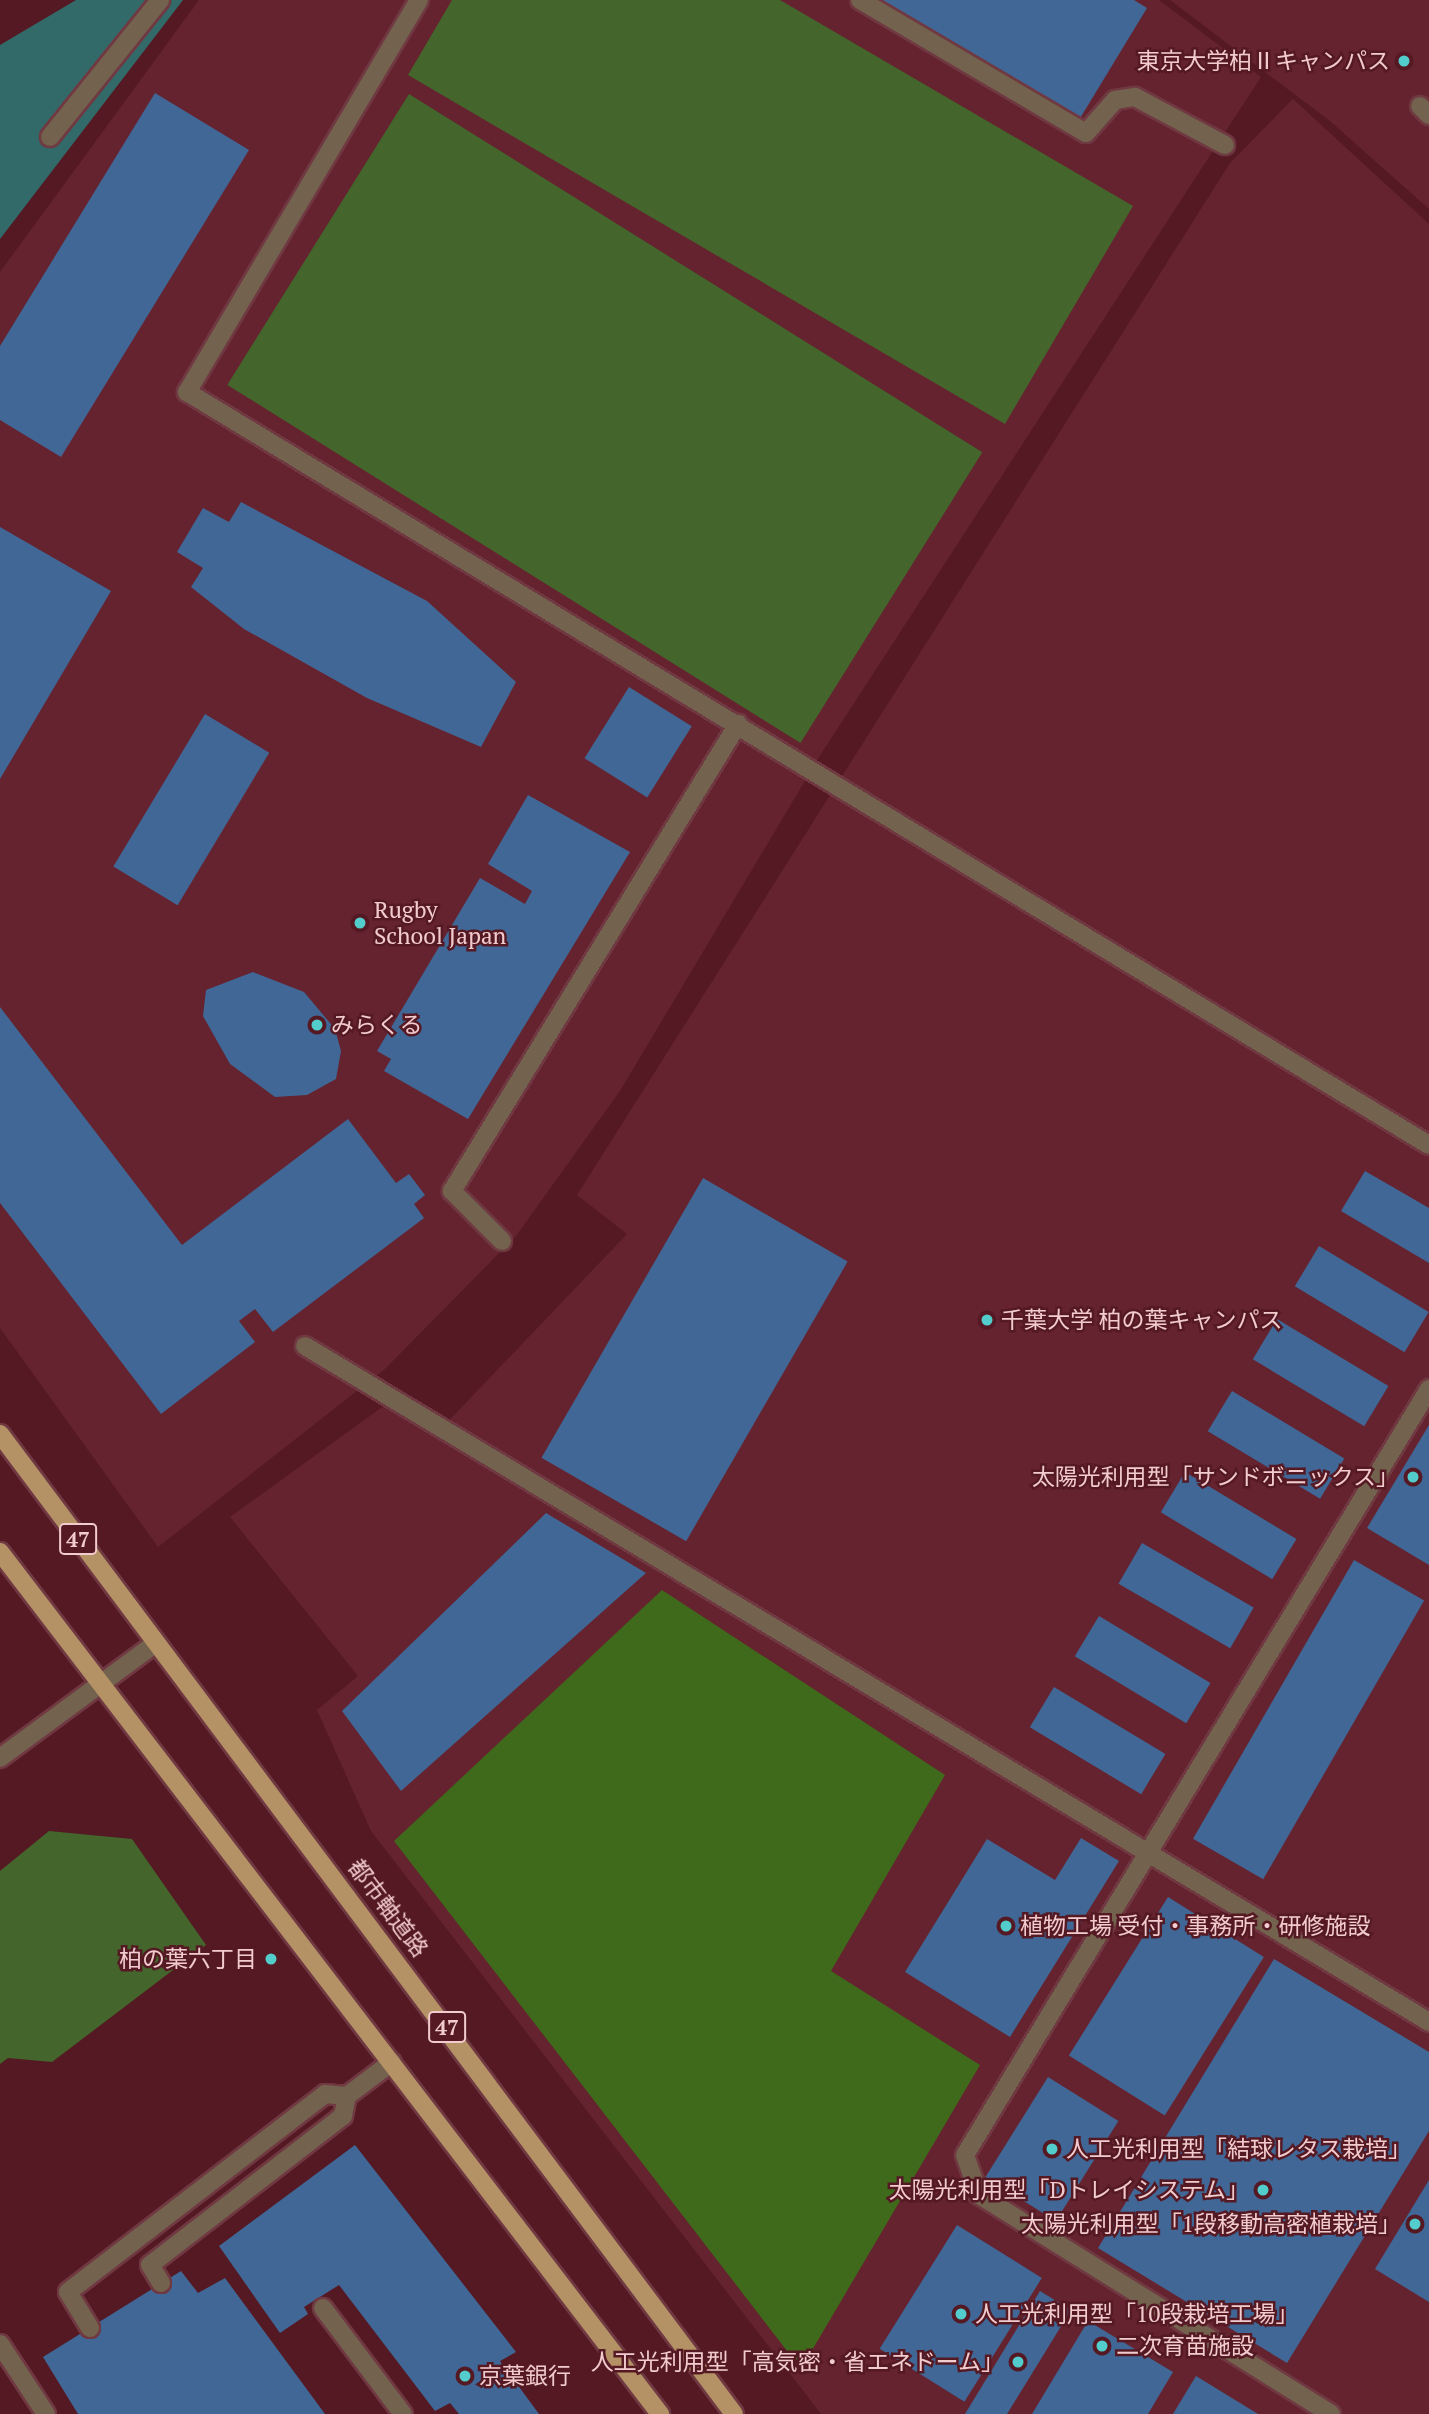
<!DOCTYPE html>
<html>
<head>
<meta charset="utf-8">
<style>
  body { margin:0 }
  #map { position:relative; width:1429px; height:2414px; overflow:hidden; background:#541923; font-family:"PT Serif","Noto Sans JP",serif }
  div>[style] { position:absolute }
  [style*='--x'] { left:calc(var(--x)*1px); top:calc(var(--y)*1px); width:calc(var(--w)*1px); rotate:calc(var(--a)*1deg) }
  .built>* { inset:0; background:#65232f }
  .green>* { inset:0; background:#44652c; transform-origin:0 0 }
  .forest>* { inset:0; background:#3f691b }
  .water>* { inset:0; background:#326a69 }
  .building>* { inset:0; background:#406796; transform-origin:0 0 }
  .roads { filter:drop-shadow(2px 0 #703942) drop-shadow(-2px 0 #703942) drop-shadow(0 2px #703942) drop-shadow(0 -2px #703942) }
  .minor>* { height:18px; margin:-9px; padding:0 9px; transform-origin:9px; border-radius:9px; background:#73624d }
  .major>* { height:18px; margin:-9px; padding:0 9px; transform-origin:9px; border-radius:9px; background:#b59265 }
  .dots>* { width:19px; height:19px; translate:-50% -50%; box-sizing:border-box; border:4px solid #541923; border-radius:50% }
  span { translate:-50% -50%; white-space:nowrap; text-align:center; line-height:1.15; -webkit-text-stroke:5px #541923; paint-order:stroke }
  .shield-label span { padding:2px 5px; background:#541923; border:2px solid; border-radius:5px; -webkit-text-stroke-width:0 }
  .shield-label { font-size:21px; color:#f2cbce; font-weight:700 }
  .poi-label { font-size:23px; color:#f2cbce }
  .right { translate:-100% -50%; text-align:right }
  .left { translate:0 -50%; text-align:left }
  .street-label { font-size:23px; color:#f2cbce }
</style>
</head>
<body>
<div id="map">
  <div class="built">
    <div style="clip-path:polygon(199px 0,1159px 0,1261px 77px,821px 754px,620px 1091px,516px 1236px,385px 1369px,158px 1547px,0 1328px,0 272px)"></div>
    <div style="clip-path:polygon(1170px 0,1429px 0,1429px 209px,1330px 121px)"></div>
    <div style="clip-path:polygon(1293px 99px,1429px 224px,1429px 2414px,821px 2414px,371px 1831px,317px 1710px,358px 1676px,230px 1517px,385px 1405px,437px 1433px,627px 1234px,577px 1195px,1230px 163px)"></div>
  </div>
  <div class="green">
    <div style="clip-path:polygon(452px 0,780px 0,1133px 206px,1005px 424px,408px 75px)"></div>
    <div style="left:409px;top:94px;width:676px;height:343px;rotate:32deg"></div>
    <div style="clip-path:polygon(49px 1831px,132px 1839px,206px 1945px,52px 2062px,8px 2058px,0 2064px,0 1871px)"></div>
  </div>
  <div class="forest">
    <div style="clip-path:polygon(662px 1590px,945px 1775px,831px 1971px,980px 2065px,801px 2369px,394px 1841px)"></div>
  </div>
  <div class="water">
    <div style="clip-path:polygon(76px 0,183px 0,0 239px,0 45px)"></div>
  </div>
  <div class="building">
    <div style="clip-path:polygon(881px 0,1134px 0,1147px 8px,1079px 120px)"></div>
    <div style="clip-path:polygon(155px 93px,249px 150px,61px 457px,0 420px,0 346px)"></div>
    <div style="clip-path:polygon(241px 502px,427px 601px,516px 682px,481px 747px,367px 698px,244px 629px,191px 587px,203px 568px,177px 552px,203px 508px,229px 522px)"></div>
    <div style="clip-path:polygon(0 527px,111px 591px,0 779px)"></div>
    <div style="left:629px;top:687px;width:74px;height:84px;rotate:32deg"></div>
    <div style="left:205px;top:714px;width:75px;height:178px;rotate:31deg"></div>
    <div style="clip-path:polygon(528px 795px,630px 852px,468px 1119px,384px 1071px,391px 1059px,377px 1051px,480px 878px,525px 904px,532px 891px,488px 864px)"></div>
    <div style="clip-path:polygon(253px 972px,304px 992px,335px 1029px,341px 1051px,336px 1079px,307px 1095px,275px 1097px,230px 1064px,203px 1016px,206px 990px)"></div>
    <div style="clip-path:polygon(0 1007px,182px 1245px,348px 1119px,396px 1183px,409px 1174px,425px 1195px,414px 1204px,424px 1218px,273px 1332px,255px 1309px,239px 1321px,255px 1342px,161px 1414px,0 1203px)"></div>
    <div style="clip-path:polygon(1365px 1171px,1429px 1208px,1429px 1263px,1341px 1211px)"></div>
    <div style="left:703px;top:1178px;width:167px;height:323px;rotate:30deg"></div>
    <div style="left:1319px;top:1246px;width:128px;height:47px;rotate:31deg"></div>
    <div style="left:1277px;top:1319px;width:130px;height:47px;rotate:31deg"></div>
    <div style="left:1232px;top:1391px;width:131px;height:47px;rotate:31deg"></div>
    <div style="clip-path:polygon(1429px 1425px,1429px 1565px,1367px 1528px)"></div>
    <div style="left:1185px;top:1472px;width:130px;height:47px;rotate:31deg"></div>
    <div style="clip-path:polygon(546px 1513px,646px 1573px,401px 1791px,342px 1711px)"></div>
    <div style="left:1142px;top:1543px;width:129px;height:47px;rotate:30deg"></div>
    <div style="left:1354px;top:1560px;width:81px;height:322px;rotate:30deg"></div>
    <div style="left:1099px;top:1616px;width:130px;height:47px;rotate:31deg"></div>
    <div style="left:1054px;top:1687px;width:130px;height:47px;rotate:31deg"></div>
    <div style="clip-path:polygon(1081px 1838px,1119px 1861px,1010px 2037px,905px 1972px,987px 1839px,1055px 1880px)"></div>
    <div style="left:1168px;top:1897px;width:113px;height:187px;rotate:32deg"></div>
    <div style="clip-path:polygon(1274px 1959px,1429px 2052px,1429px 2131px,1287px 2363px,1098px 2248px)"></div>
    <div style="left:1048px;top:2077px;width:83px;height:118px;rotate:32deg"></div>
    <div style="clip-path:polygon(355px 2145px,516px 2352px,500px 2361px,539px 2414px,459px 2414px,450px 2403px,435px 2411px,339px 2285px,304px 2307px,308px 2314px,280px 2333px,219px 2246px)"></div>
    <div style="clip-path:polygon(1429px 2180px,1429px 2302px,1375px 2269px)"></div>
    <div style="left:957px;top:2225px;width:100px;height:146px;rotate:32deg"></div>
    <div style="clip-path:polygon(181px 2271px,198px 2293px,225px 2278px,325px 2414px,78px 2414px,43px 2357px)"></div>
    <div style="clip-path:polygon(1040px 2291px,1071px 2310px,1007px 2414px,965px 2414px)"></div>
    <div style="clip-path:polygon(1088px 2321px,1173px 2372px,1148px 2414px,1032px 2414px)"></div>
    <div style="clip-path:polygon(1196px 2376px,1258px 2414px,1173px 2414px)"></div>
  </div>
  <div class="roads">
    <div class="minor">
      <div style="--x:419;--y:0;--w:456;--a:120.6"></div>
      <div style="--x:187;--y:392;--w:1452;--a:31.23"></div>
      <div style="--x:860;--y:0;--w:262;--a:30.5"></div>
      <div style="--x:1086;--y:133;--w:44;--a:-48.7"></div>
      <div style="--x:1115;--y:100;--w:20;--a:-9"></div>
      <div style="--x:1135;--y:97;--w:102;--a:28.1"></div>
      <div style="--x:1420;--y:106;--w:13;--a:45"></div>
      <div style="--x:50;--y:137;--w:176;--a:-51.2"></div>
      <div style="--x:502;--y:1241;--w:71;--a:-135"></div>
      <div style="--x:452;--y:1191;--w:548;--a:-58.52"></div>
      <div style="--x:305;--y:1346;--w:1312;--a:31.02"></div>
      <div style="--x:0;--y:1758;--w:194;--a:-36.4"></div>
      <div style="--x:161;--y:2283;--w:21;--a:-121"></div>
      <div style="--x:150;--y:2265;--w:244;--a:-37.7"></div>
      <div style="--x:343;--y:2116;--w:20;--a:-79"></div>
      <div style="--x:347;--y:2096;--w:56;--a:-37.1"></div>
      <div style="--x:323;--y:2308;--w:133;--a:53"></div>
      <div style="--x:90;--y:2328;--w:42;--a:-121.4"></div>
      <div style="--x:68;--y:2292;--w:324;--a:-37.6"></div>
      <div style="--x:325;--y:2094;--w:22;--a:5"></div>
      <div style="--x:0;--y:2344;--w:84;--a:56.7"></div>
      <div style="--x:1331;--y:2414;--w:415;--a:-148.1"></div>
      <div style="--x:979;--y:2195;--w:42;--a:-109.3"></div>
      <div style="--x:965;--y:2155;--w:896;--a:-58.79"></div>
    </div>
    <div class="major">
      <div style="--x:0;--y:1434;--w:1224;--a:53.17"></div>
      <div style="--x:0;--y:1552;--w:1086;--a:52.56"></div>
    </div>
  </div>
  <div class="dots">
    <div style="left:1404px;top:61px;background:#53cdcb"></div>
    <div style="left:360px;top:923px;background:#53cdcb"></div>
    <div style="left:317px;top:1025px;background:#53cdcb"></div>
    <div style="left:987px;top:1320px;background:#53cdcb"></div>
    <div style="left:1413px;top:1477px;background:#53cdcb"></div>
    <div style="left:1006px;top:1926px;background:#53cdcb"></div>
    <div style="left:271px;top:1959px;background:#53cdcb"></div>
    <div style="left:1052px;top:2149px;background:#53cdcb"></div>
    <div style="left:1263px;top:2190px;background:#53cdcb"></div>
    <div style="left:1415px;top:2224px;background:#53cdcb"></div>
    <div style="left:961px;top:2314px;background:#53cdcb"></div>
    <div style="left:1102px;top:2346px;background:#53cdcb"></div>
    <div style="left:1018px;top:2362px;background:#53cdcb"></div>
    <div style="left:465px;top:2376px;background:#53cdcb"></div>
  </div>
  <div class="shield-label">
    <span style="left:78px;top:1539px">47</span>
    <span style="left:447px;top:2027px">47</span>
  </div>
  <div class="poi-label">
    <span class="right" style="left:1390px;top:61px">東京大学柏Ⅱキャンパス</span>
    <span class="left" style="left:374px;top:923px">Rugby<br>School Japan</span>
    <span class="left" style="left:331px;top:1025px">みらくる</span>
    <span class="left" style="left:1001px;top:1320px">千葉大学 柏の葉キャンパス</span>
    <span class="right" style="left:1399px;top:1477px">太陽光利用型「サンドボニックス」</span>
    <span class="left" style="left:1020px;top:1926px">植物工場 受付・事務所・研修施設</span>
    <span class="right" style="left:257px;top:1959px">柏の葉六丁目</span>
    <span class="left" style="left:1066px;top:2149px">人工光利用型「結球レタス栽培」</span>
    <span class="right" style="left:1249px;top:2190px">太陽光利用型「Dトレイシステム」</span>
    <span class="right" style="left:1401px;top:2224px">太陽光利用型「1段移動高密植栽培」</span>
    <span class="left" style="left:975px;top:2314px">人工光利用型「10段栽培工場」</span>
    <span class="left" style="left:1116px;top:2346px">二次育苗施設</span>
    <span class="right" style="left:1004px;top:2362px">人工光利用型「高気密・省エネドーム」</span>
    <span class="left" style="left:479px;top:2376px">京葉銀行</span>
  </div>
  <div class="street-label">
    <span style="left:388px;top:1908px;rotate:53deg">都市軸道路</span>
  </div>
</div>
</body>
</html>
